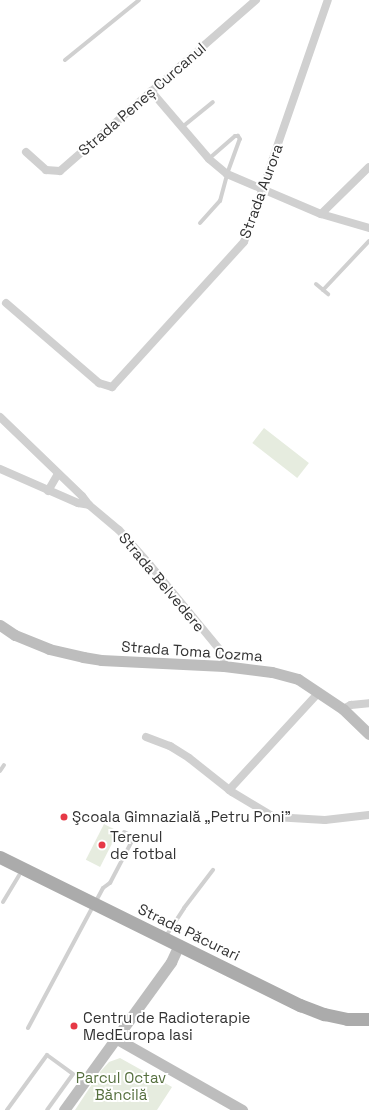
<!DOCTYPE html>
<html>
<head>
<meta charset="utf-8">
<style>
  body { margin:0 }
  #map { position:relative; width:369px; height:1110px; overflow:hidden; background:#fff; font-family:"Space Grotesk",sans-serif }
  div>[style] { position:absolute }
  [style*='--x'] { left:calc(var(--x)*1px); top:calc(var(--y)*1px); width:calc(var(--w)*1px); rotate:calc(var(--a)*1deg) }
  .green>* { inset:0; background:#e6ecdf; transform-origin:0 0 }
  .lane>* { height:4px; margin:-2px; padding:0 2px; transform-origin:2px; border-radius:2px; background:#d0d0d0 }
  .street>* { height:8px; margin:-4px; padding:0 4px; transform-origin:4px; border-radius:4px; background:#d0d0d0 }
  .secondary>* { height:11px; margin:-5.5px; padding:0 5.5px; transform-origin:5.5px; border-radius:5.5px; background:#bdbdbd }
  .primary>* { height:13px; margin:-6.5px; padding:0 6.5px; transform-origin:6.5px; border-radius:6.5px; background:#ababab }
  .dots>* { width:11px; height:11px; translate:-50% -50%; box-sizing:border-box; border:2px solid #fff; border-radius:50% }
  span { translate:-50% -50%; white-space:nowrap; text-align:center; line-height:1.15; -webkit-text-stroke:4px #fff; paint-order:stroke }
  .street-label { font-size:15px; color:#333 }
  .poi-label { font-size:15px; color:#333 }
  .left { translate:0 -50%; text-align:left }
  .park-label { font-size:15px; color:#56703f }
</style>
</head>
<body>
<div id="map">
  <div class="green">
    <div style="left:264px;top:428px;width:57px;height:19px;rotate:38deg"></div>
    <div style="left:104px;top:824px;width:16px;height:40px;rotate:27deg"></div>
    <div style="clip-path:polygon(120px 1058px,172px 1087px,157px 1110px,75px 1110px,100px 1072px,109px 1062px)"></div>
  </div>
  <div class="lane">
    <div style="--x:65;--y:60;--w:95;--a:-39"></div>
    <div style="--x:181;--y:128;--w:41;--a:-39.1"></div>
    <div style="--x:200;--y:223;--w:30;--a:-48"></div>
    <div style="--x:220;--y:201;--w:28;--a:-75"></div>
    <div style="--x:227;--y:174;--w:37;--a:-70"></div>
    <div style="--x:240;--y:139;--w:4;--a:-124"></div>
    <div style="--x:238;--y:136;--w:3;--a:180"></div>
    <div style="--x:235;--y:136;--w:35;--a:139"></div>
    <div style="--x:316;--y:284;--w:16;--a:40"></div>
    <div style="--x:323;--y:290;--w:67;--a:-46.8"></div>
    <div style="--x:0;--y:771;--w:7;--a:-56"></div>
    <div style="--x:3;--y:902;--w:31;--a:-59"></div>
    <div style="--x:95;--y:903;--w:17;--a:-62"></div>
    <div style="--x:103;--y:888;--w:9;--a:-36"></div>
    <div style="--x:110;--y:883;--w:52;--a:-62.4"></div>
    <div style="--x:134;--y:837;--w:11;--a:-153"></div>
    <div style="--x:166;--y:936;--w:33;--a:-57"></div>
    <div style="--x:184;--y:908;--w:48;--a:-52.7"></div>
    <div style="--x:28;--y:1028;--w:134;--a:-61.9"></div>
    <div style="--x:7;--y:1110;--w:68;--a:-54"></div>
    <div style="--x:47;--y:1055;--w:32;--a:36"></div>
    <div style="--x:73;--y:1074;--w:44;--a:125.8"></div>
  </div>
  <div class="street">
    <div style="--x:151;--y:91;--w:89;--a:49.5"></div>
    <div style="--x:209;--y:159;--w:23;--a:40"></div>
    <div style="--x:227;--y:174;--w:102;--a:23.1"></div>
    <div style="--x:321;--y:214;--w:50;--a:16.3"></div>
    <div style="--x:26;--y:152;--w:27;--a:42"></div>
    <div style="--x:46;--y:170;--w:14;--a:4"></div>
    <div style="--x:60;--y:171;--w:260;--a:-41.1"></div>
    <div style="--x:321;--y:214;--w:67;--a:-44.4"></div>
    <div style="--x:6;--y:303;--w:123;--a:40.7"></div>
    <div style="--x:99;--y:383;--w:14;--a:17"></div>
    <div style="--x:112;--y:387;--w:196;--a:-47.7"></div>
    <div style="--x:244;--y:242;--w:256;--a:-70.9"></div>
    <div style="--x:0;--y:417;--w:114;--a:43.9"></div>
    <div style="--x:82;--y:496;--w:11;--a:52"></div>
    <div style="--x:89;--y:505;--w:39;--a:40"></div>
    <div style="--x:119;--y:530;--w:47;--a:48.5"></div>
    <div style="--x:150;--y:565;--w:112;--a:50.5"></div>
    <div style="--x:221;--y:651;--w:7;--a:63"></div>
    <div style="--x:224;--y:657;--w:9;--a:90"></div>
    <div style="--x:0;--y:469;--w:85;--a:23.6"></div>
    <div style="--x:78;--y:503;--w:11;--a:10"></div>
    <div style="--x:48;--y:491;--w:20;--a:-60"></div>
    <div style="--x:343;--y:709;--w:9;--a:-27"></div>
    <div style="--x:351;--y:705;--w:18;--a:-6"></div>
    <div style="--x:146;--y:737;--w:26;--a:21"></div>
    <div style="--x:170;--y:746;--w:22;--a:32"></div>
    <div style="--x:189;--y:758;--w:55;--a:38.3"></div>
    <div style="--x:232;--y:792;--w:49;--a:30.8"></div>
    <div style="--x:274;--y:817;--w:51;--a:3.4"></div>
    <div style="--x:325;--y:820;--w:44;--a:-6.5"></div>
    <div style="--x:229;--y:790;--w:133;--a:-47.4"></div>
  </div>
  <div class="secondary">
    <div style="--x:0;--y:625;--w:18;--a:34"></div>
    <div style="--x:15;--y:635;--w:37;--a:22"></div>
    <div style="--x:49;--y:649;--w:35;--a:13"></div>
    <div style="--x:83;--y:657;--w:18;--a:9"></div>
    <div style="--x:101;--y:660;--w:123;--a:2.8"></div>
    <div style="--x:224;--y:666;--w:48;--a:7.1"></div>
    <div style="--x:272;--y:672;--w:27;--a:15"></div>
    <div style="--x:298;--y:679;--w:54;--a:33.7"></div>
    <div style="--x:343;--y:709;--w:36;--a:44"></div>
    <div style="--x:117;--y:1039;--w:144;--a:29.6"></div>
    <div style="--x:64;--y:1110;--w:183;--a:-54.1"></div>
    <div style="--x:171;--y:962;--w:19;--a:-65"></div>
  </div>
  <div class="primary">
    <div style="--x:0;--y:857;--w:335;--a:26.3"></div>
    <div style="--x:300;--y:1005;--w:26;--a:21"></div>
    <div style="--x:324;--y:1014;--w:24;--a:12"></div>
    <div style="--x:347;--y:1019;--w:22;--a:0"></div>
  </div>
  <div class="dots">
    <div style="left:64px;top:817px;background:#e63946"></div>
    <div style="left:102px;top:845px;background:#e63946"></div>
    <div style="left:74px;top:1026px;background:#e63946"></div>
  </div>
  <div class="street-label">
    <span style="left:142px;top:99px;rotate:-41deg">Strada Peneș Curcanul</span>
    <span style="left:261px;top:191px;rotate:-70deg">Strada Aurora</span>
    <span style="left:162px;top:582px;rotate:50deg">Strada Belvedere</span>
    <span style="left:192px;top:651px;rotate:4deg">Strada Toma Cozma</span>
    <span style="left:189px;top:932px;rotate:26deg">Strada Păcurari</span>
  </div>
  <div class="poi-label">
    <span class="left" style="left:72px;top:817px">Şcoala Gimnazială „Petru Poni”</span>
    <span class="left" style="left:110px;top:845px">Terenul<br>de fotbal</span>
    <span class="left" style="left:83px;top:1026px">Centru de Radioterapie<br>MedEuropa Iasi</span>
  </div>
  <div class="park-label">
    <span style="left:121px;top:1086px">Parcul Octav<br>Băncilă</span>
  </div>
</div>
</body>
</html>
